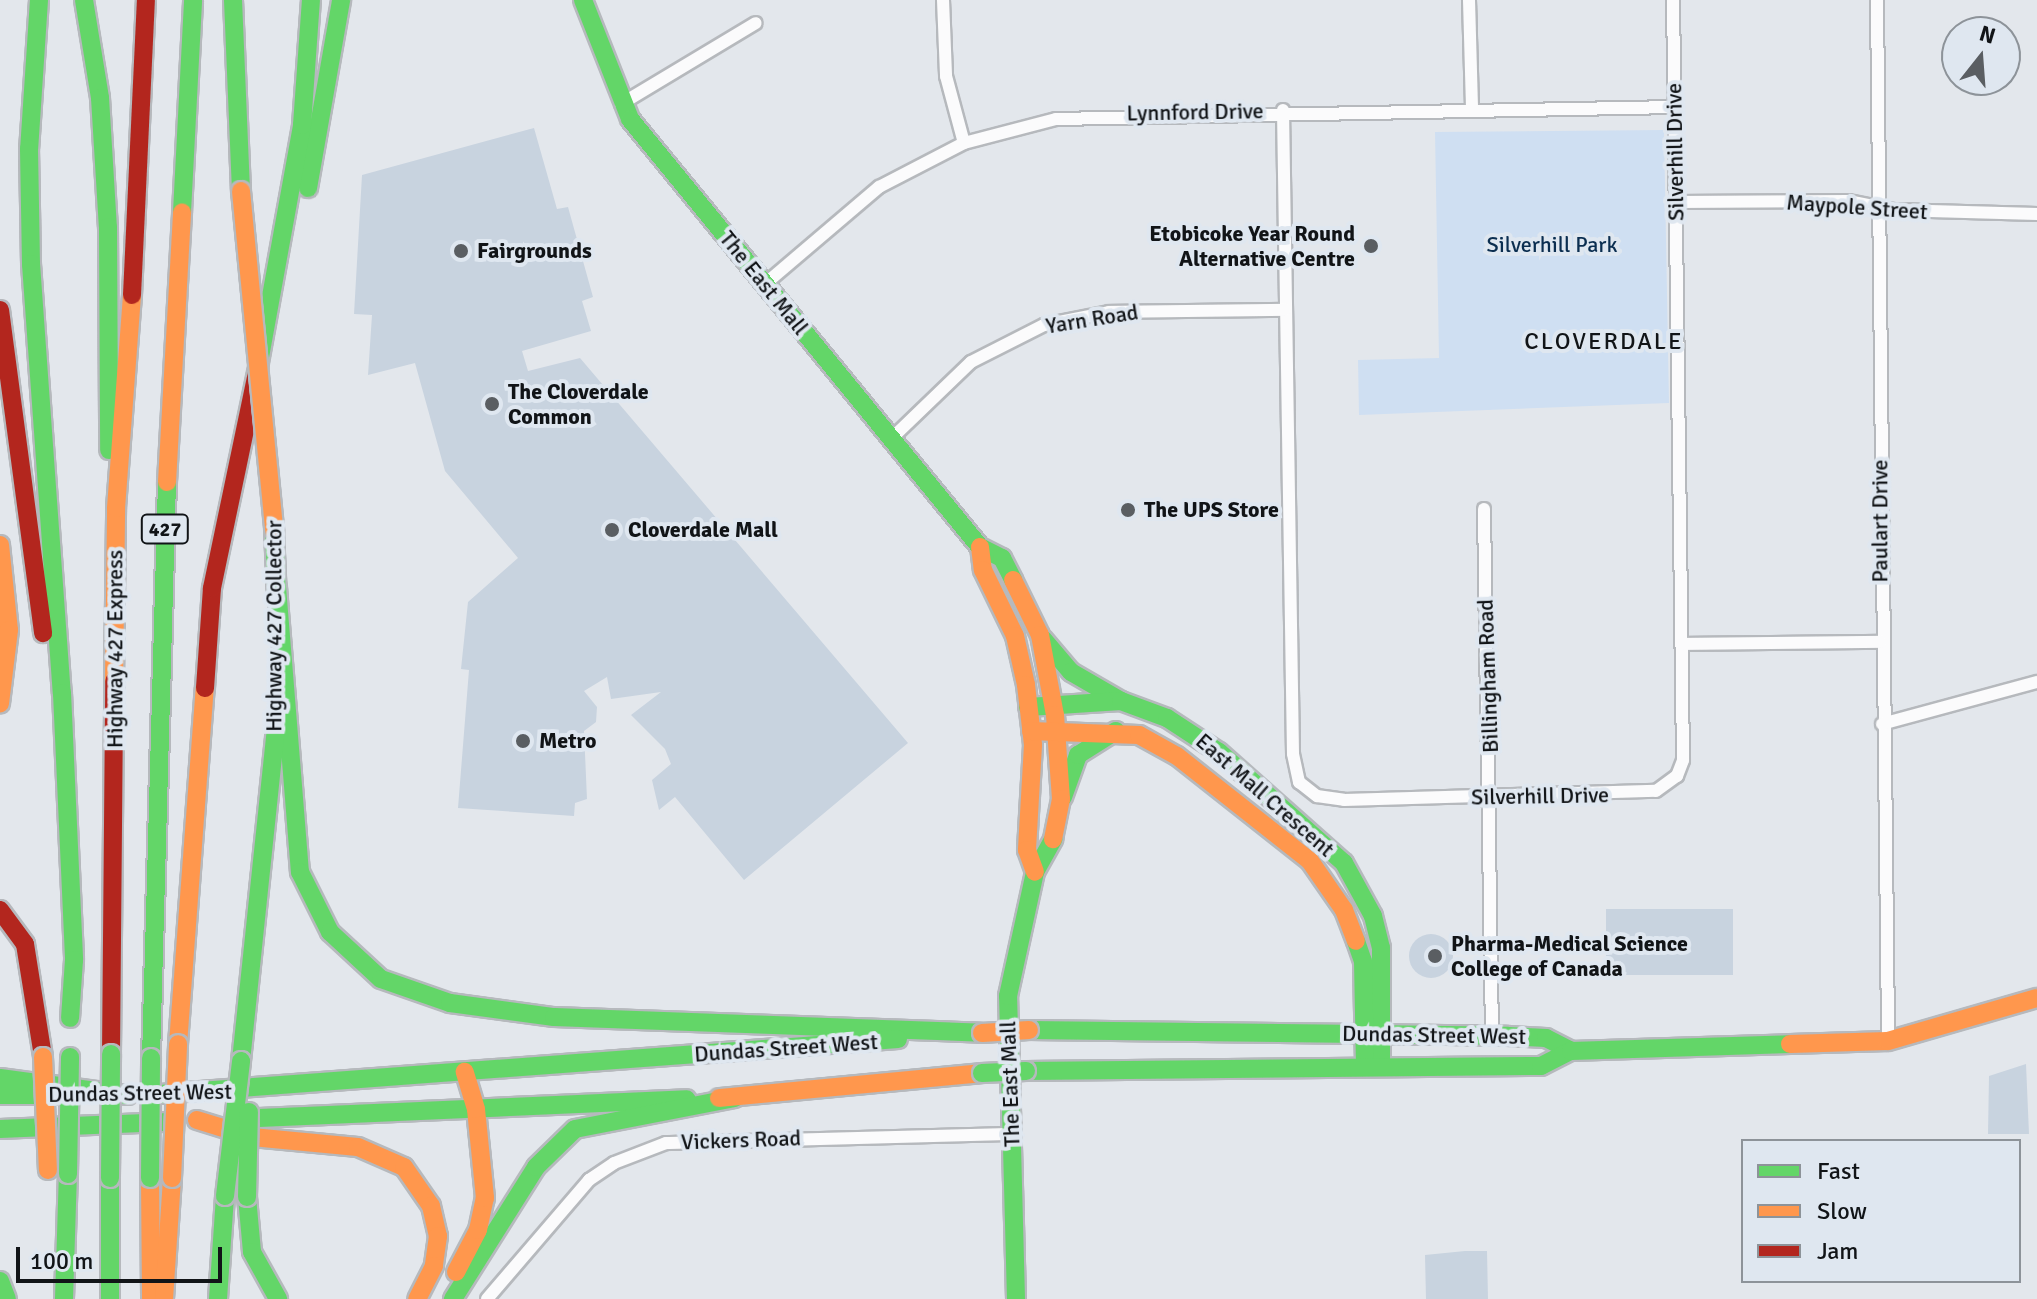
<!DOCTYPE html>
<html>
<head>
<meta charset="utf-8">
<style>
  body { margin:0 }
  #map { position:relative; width:2037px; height:1299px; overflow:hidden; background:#e3e7ec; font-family:Signika,sans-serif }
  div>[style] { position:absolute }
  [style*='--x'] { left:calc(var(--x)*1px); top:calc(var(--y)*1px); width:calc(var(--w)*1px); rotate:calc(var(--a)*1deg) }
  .green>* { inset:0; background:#cfdff2 }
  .building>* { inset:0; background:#c8d3df; transform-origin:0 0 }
  .round { border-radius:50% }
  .roads { filter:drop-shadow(2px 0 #b6b9bd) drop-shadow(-2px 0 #b6b9bd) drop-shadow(0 2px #b6b9bd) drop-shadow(0 -2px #b6b9bd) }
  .street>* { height:12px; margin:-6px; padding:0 6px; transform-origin:6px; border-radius:6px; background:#fbfbfc }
  .fast>* { height:18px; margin:-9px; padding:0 9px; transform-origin:9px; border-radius:9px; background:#63d668 }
  .slow>* { height:18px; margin:-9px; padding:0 9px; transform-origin:9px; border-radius:9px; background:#ff974d }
  .jam>* { height:18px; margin:-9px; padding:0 9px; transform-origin:9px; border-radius:9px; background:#b3261e }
  .bridges { filter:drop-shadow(2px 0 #b6b9bd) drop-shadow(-2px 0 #b6b9bd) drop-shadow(0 2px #b6b9bd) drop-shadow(0 -2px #b6b9bd) }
  .fast-bridge>* { height:18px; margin:-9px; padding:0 9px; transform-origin:9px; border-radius:9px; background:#63d668 }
  .slow-bridge>* { height:18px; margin:-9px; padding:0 9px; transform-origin:9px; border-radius:9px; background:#ff974d }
  .dots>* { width:22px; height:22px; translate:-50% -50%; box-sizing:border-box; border:4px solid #dfe7f0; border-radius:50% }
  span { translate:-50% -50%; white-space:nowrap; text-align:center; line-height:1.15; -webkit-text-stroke:8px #dfe7f0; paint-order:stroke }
  .shield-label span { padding:2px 6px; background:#dfe7f0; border:2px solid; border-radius:6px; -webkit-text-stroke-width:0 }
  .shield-label { font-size:20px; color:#111417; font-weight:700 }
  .street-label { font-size:22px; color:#111417 }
  .poi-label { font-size:22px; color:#111417; font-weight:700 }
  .right { translate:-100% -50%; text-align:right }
  .left { translate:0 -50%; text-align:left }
  .park-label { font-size:22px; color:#0b2e50 }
  .neighbourhood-label { font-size:24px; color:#111417; letter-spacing:2px }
  .legend { position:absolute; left:1741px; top:1139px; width:280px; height:144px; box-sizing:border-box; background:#dfe7f0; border:2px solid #8d9399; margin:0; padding:10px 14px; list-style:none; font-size:24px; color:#111417 }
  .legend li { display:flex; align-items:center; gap:16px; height:40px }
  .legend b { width:40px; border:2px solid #8d9399 }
  .north { position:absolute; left:1941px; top:16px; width:80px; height:80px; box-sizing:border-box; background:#dfe7f0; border:2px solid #8d9399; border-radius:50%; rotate:17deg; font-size:22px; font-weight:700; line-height:32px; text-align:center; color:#111417 }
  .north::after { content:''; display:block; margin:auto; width:28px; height:36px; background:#5a5e62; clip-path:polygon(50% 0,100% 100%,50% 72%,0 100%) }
  .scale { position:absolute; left:16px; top:1247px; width:206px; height:36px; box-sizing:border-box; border:4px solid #111417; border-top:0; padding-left:10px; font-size:24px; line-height:28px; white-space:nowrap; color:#111417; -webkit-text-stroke:6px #dfe7f0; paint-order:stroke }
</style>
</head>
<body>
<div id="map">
  <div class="green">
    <div style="clip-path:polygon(1664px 130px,1669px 403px,1359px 415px,1358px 360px,1439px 358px,1435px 132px)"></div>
  </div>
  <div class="building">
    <div style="clip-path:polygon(534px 128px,557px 209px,568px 207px,593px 297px,582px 301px,591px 331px,522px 351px,528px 371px,580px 358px,908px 743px,744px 880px,675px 797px,659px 810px,652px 780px,671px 764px,665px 749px,631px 715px,661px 692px,611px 699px,607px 677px,584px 691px,597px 707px,596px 722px,584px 731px,587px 799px,575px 803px,574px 816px,458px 808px,469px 670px,461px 669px,468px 602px,518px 558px,445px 471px,415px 363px,368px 375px,372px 315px,354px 314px,362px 175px)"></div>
    <div style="left:1606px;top:909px;width:127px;height:66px"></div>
    <div class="round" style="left:1409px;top:934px;width:44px;height:44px"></div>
    <div style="clip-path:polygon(2026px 1064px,2029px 1134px,1988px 1134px,1989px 1076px)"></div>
    <div style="clip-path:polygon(1465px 1251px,1487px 1251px,1488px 1299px,1426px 1299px,1425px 1255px)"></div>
  </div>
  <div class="roads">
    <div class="street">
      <div style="--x:943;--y:0;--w:76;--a:87.7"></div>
      <div style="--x:946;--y:76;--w:69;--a:75"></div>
      <div style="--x:1469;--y:0;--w:108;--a:88.4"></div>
      <div style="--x:1877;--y:0;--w:1041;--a:89.39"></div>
      <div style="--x:621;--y:104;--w:157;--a:-31"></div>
      <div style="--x:1283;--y:110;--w:644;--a:89.11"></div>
      <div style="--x:1293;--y:754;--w:29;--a:78"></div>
      <div style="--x:1299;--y:782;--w:23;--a:38"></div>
      <div style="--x:1317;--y:796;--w:27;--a:8"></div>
      <div style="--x:1344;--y:800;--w:312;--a:-1.7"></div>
      <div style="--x:1656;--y:791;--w:26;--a:-36"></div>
      <div style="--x:1677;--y:776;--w:17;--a:-69"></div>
      <div style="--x:1683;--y:760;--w:760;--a:-90.75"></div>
      <div style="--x:1676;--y:202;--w:172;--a:-0.3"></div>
      <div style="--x:1848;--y:201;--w:47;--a:11.1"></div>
      <div style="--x:1894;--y:210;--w:143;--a:1.6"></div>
      <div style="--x:765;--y:284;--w:150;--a:-40.4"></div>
      <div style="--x:879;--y:187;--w:96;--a:-27.4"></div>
      <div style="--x:964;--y:143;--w:95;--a:-14.6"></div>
      <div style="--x:1056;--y:119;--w:618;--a:-1.11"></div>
      <div style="--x:891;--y:439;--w:111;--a:-43.9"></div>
      <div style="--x:971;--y:362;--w:82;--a:-26.9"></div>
      <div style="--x:1044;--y:325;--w:66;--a:-11.3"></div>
      <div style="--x:1109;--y:312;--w:176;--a:-0.7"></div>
      <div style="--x:1484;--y:509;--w:527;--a:89.13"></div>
      <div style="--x:1684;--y:644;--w:197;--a:-0.6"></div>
      <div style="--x:1882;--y:724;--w:161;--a:-15.2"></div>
      <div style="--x:487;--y:1299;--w:157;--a:-49.4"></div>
      <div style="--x:589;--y:1180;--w:30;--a:-34"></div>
      <div style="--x:614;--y:1163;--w:56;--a:-21"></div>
      <div style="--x:666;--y:1143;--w:346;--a:-1.5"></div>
    </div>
    <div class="fast">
      <div style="--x:39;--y:0;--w:149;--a:93.8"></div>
      <div style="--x:29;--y:149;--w:115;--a:89"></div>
      <div style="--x:31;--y:264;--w:430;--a:85.9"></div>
      <div style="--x:62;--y:693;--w:267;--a:87.4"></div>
      <div style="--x:74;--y:960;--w:58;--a:93.9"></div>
      <div style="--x:84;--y:0;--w:99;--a:80.7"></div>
      <div style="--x:100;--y:98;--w:129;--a:86.5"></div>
      <div style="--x:108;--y:227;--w:223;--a:89.7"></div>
      <div style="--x:233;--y:0;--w:191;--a:87.6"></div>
      <div style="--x:583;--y:0;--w:128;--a:68.4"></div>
      <div style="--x:630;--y:119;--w:553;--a:50.73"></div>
      <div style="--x:980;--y:547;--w:25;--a:27"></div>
      <div style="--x:1002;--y:558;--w:25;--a:63"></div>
      <div style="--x:308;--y:188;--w:191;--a:-80"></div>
      <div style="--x:182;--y:212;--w:212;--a:-87"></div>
      <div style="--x:258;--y:368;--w:247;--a:-79.7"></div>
      <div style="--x:302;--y:125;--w:125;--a:-85.9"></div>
      <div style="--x:274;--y:530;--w:70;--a:87.5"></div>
      <div style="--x:277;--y:587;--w:286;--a:85.4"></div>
      <div style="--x:300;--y:872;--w:67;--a:63.4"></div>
      <div style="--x:330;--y:932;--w:69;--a:42.7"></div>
      <div style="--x:381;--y:979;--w:73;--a:19.2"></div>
      <div style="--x:450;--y:1003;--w:105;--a:7.7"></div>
      <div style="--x:554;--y:1017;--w:428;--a:2.1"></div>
      <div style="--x:1043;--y:639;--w:43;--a:49.7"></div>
      <div style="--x:1071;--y:672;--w:58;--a:30.1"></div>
      <div style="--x:1028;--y:707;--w:93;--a:-3.7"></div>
      <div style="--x:1121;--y:701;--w:49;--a:20.3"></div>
      <div style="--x:1167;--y:718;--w:62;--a:33.2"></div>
      <div style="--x:1219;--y:752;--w:167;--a:41.6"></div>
      <div style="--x:1344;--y:863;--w:60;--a:61.3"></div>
      <div style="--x:1373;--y:916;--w:33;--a:76"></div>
      <div style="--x:1381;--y:948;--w:118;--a:90"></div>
      <div style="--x:1063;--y:797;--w:45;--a:-70.3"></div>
      <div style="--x:1078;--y:755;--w:45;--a:-32.3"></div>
      <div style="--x:1356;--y:941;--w:21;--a:71"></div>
      <div style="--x:1363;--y:961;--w:104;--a:88.9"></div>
      <div style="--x:1029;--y:1030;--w:479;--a:0.7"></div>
      <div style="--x:1508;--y:1036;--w:38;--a:3"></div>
      <div style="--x:1546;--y:1038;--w:28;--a:27"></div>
      <div style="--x:151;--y:1058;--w:576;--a:-88.41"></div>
      <div style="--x:241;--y:1061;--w:342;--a:-84"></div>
      <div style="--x:1026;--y:1071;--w:515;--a:-0.56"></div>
      <div style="--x:1541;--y:1066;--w:34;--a:-27"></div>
      <div style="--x:1571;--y:1051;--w:219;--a:-1.8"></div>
      <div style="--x:0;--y:1078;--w:129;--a:7.6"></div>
      <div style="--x:160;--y:1094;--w:740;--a:-4.26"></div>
      <div style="--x:0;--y:1095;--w:60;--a:0"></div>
      <div style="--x:236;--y:1119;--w:451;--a:-2.5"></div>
      <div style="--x:0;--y:1129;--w:164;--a:-2.4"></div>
      <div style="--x:110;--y:1178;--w:121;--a:90"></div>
      <div style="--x:247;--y:1197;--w:55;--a:84.8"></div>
      <div style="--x:252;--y:1252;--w:54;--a:61"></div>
      <div style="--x:0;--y:1281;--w:19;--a:69"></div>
      <div style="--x:64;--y:1299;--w:125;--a:-88.2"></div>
      <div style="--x:218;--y:1299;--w:103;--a:-86.1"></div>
      <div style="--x:453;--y:1299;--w:156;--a:-57.8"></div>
      <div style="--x:536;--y:1167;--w:54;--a:-44.3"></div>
      <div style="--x:575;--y:1129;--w:163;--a:-11"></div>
      <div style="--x:1016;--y:1299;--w:303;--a:-91.5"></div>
      <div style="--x:1008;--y:996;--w:127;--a:-77.7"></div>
      <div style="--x:1035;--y:872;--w:38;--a:-61"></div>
    </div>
    <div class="slow">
      <div style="--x:167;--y:482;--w:270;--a:-86.8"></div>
      <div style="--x:0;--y:545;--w:85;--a:84"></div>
      <div style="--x:9;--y:630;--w:74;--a:97"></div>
      <div style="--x:980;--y:547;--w:23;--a:83"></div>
      <div style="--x:983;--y:570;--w:73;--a:64.1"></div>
      <div style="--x:1015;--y:636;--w:50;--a:77.3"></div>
      <div style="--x:1026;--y:685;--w:60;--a:83.3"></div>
      <div style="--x:1033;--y:745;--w:105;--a:93.3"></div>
      <div style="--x:1027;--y:850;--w:23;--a:70"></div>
      <div style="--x:1013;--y:580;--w:61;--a:63.9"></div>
      <div style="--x:1040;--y:635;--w:81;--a:79.4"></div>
      <div style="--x:1055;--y:715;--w:84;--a:85.9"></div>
      <div style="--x:1061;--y:799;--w:41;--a:101.3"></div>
      <div style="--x:114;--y:681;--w:173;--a:-89.3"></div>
      <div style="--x:116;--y:508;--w:214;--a:-85.7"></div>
      <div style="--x:1031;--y:731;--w:108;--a:2.1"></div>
      <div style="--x:1139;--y:735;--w:43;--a:28.9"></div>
      <div style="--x:1177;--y:756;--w:169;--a:38.3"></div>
      <div style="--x:1310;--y:861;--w:60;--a:55.2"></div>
      <div style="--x:1344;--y:910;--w:33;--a:69"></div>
      <div style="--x:178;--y:1044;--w:357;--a:-85.7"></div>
      <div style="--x:1790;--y:1044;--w:98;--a:-1.8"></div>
      <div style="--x:1888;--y:1041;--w:155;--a:-16.1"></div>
      <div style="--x:719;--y:1098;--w:264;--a:-5.4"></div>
      <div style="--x:197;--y:1120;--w:58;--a:17.2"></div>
      <div style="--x:252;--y:1137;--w:106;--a:5.4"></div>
      <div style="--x:358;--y:1147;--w:50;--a:23.5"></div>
      <div style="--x:404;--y:1167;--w:47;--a:55.3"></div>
      <div style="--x:431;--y:1206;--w:31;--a:77"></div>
      <div style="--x:438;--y:1236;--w:30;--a:98"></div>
      <div style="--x:434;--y:1266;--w:37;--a:117"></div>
      <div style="--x:150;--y:1178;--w:121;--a:89.5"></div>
      <div style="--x:456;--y:1272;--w:47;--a:-62.4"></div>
      <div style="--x:478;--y:1230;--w:33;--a:-78"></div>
      <div style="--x:485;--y:1198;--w:89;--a:-95.8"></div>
      <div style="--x:476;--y:1109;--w:39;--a:-107"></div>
      <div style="--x:164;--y:1299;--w:121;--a:-86.2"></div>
    </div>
    <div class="jam">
      <div style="--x:132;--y:295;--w:295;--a:-87.3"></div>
      <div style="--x:0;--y:310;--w:326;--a:82.4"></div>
      <div style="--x:205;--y:688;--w:100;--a:-86"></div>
      <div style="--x:212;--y:588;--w:225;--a:-78.2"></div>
      <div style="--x:0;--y:910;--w:42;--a:53.7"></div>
      <div style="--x:25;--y:944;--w:114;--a:80.9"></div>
      <div style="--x:111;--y:1054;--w:373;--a:-89.5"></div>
    </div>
  </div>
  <div class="bridges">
    <div class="fast-bridge">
      <div style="--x:982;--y:1073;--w:44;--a:-2.6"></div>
      <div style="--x:68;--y:1174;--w:117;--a:-89"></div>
      <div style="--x:110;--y:1178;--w:124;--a:-89.5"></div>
      <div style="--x:150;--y:1178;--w:120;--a:-89.5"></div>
      <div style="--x:225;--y:1196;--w:136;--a:-83.2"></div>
      <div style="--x:247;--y:1197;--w:85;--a:-88.7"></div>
    </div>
    <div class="slow-bridge">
      <div style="--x:241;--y:191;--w:341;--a:84.4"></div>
      <div style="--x:982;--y:1033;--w:47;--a:-3.7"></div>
      <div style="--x:43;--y:1057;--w:113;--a:87.5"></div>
      <div style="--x:172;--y:1178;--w:134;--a:-87.4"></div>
    </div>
  </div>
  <div class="dots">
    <div style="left:1371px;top:246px;background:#5a5e62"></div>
    <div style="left:461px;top:251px;background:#5a5e62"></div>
    <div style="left:492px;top:404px;background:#5a5e62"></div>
    <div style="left:1128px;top:510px;background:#5a5e62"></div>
    <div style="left:612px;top:530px;background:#5a5e62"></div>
    <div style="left:523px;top:741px;background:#5a5e62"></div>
    <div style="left:1435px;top:956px;background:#5a5e62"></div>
  </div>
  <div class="shield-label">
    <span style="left:165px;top:529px">427</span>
  </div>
  <div class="street-label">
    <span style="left:1195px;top:112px;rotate:-1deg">Lynnford Drive</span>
    <span style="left:1675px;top:152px;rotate:-91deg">Silverhill Drive</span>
    <span style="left:1857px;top:207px;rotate:4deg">Maypole Street</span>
    <span style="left:764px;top:283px;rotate:51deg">The East Mall</span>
    <span style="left:1092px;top:319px;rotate:-9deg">Yarn Road</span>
    <span style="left:1880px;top:521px;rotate:-90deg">Paulart Drive</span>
    <span style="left:274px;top:626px;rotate:-90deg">Highway 427 Collector</span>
    <span style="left:115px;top:649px;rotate:-90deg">Highway 427 Express</span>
    <span style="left:1488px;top:676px;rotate:-92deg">Billingham Road</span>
    <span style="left:1265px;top:795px;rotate:41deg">East Mall Crescent</span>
    <span style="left:1540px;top:796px;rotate:-1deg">Silverhill Drive</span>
    <span style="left:1434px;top:1035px;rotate:1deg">Dundas Street West</span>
    <span style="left:786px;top:1048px;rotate:-4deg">Dundas Street West</span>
    <span style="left:1010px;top:1084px;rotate:-92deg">The East Mall</span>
    <span style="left:140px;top:1093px;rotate:-1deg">Dundas Street West</span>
    <span style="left:741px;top:1140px;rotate:-2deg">Vickers Road</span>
  </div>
  <div class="poi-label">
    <span class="right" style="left:1355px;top:246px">Etobicoke Year Round<br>Alternative Centre</span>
    <span class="left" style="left:477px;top:251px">Fairgrounds</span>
    <span class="left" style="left:508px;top:404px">The Cloverdale<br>Common</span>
    <span class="left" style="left:1144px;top:510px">The UPS Store</span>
    <span class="left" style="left:628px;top:530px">Cloverdale Mall</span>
    <span class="left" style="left:539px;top:741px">Metro</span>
    <span class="left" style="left:1451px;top:956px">Pharma-Medical Science<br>College of Canada</span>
  </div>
  <div class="park-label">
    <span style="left:1552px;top:245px">Silverhill Park</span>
  </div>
  <div class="neighbourhood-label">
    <span style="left:1604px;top:342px">CLOVERDALE</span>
  </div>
  <ul class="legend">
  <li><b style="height:10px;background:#63d668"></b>Fast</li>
  <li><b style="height:10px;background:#ff974d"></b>Slow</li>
  <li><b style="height:10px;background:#b3261e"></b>Jam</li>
  </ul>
  <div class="north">N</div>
  <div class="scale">100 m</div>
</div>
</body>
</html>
